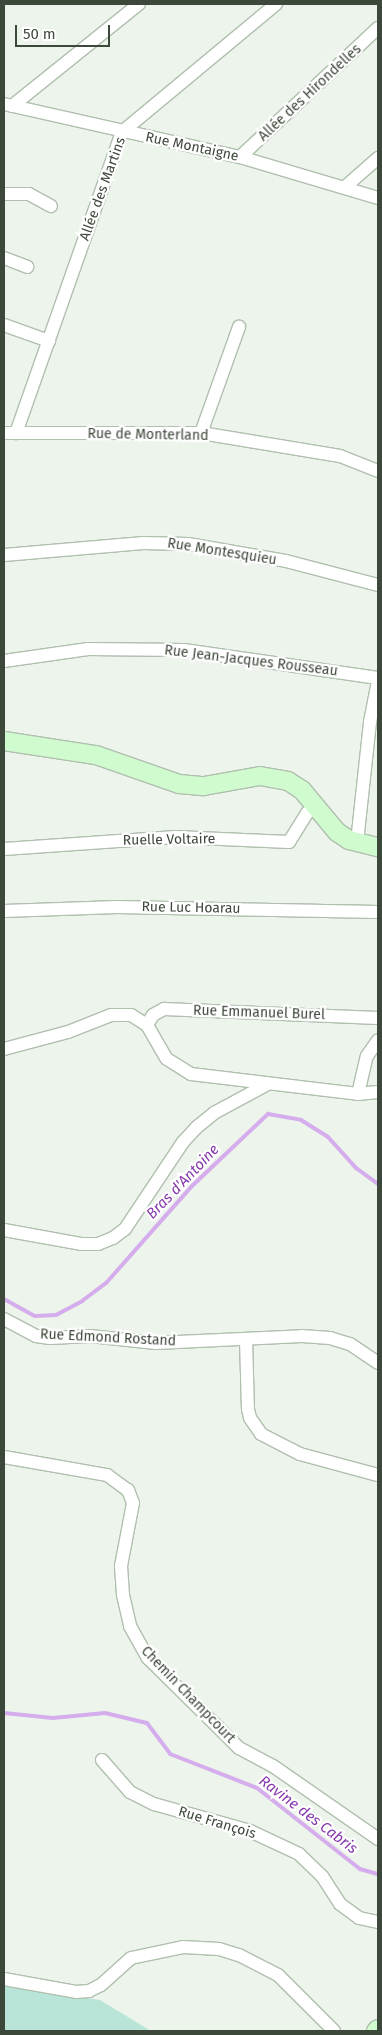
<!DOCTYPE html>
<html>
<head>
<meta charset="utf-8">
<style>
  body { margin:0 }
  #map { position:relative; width:382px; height:2035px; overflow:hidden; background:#ecf4eb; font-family:"Fira Sans",sans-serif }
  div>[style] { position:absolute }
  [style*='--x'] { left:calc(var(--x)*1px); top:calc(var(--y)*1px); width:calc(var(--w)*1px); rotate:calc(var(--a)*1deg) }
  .green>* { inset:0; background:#b8e5d7 }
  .stream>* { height:4px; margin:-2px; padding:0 2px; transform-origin:2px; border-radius:2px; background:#d6adec }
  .roads { filter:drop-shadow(1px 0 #b0bfae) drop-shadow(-1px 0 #b0bfae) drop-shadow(0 1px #b0bfae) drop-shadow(0 -1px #b0bfae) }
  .street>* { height:12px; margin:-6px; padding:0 6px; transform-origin:6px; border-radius:6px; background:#fff }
  .secondary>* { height:18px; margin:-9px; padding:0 9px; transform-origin:9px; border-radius:9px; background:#cffbcf }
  span { translate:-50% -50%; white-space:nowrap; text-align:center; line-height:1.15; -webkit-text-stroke:4.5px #fff; paint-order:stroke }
  .street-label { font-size:14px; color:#3c4839 }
  .water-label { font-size:15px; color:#863aad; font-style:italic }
  .frame { position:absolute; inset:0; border:5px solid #3c4839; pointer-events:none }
  .scale { position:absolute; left:15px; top:25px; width:95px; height:22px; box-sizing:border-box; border:2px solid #3c4839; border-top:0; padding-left:6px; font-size:15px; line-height:18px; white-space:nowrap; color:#3c4839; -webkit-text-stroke:4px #fff; paint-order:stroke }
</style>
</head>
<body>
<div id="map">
  <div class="green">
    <div style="clip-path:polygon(4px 1986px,100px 2000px,151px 2031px,4px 2031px)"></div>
  </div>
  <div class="stream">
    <div style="--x:4;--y:1299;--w:35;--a:29"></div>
    <div style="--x:35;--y:1316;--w:21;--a:-3"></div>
    <div style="--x:56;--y:1315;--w:30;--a:-28"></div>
    <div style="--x:82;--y:1301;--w:31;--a:-37"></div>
    <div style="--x:107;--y:1282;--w:128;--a:-48.5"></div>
    <div style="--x:192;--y:1186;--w:105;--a:-43.5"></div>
    <div style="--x:268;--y:1114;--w:34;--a:10"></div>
    <div style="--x:301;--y:1120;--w:32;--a:32"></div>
    <div style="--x:328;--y:1137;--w:42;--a:47.9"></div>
    <div style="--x:356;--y:1168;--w:27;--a:36"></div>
    <div style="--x:4;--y:1713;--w:49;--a:5.8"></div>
    <div style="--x:53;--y:1718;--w:52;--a:-5.5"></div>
    <div style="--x:105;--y:1713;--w:43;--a:13.4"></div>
    <div style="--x:147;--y:1723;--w:39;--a:53"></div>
    <div style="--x:170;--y:1754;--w:93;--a:21.3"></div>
    <div style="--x:257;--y:1788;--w:131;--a:38.2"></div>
    <div style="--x:360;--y:1869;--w:19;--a:16"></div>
  </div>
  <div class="roads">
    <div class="street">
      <div style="--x:4;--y:104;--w:242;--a:12.7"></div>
      <div style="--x:240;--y:157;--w:144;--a:16.5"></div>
      <div style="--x:12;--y:106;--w:163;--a:-38.8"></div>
      <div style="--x:240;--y:157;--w:189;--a:-43.1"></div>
      <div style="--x:345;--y:187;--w:44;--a:-41.3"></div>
      <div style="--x:4;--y:194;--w:25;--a:0"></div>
      <div style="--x:29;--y:194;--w:25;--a:29"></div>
      <div style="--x:4;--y:258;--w:25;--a:21"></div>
      <div style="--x:4;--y:325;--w:48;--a:19.6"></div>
      <div style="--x:4;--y:433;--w:197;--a:0"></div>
      <div style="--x:201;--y:433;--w:141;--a:9.4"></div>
      <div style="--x:340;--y:456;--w:41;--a:21.5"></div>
      <div style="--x:16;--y:433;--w:319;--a:-70.6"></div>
      <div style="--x:122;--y:132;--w:200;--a:-39.7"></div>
      <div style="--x:201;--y:433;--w:113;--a:-70.3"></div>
      <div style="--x:4;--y:555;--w:140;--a:-4.9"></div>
      <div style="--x:143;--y:543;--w:45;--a:1.3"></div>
      <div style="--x:188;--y:544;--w:99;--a:9.8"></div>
      <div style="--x:286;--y:561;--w:95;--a:14.6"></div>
      <div style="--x:4;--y:661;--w:85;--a:-8.1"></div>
      <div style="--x:88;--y:649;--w:96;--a:0.6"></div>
      <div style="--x:184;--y:650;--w:196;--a:8.2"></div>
      <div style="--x:357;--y:842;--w:121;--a:-83.8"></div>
      <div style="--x:370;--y:722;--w:42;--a:-79"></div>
      <div style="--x:4;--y:849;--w:172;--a:-4"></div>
      <div style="--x:176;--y:837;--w:113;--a:2.5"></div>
      <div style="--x:289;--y:842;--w:34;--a:-58"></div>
      <div style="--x:307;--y:813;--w:11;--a:-34"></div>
      <div style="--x:4;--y:911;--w:113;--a:-2"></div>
      <div style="--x:117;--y:907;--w:261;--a:1.1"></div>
      <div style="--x:147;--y:1025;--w:12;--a:-59"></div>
      <div style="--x:153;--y:1015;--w:13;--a:-29"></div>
      <div style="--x:164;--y:1009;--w:214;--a:2.4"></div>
      <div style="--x:4;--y:1049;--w:66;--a:-14.9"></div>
      <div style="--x:68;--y:1032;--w:46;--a:-21.6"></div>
      <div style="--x:111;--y:1015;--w:20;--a:0"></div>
      <div style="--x:131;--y:1015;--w:19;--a:32"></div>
      <div style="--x:147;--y:1025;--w:39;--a:60"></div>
      <div style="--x:167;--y:1059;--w:28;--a:32"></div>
      <div style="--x:191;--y:1074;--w:168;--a:6.8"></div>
      <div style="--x:358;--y:1094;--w:20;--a:-6"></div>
      <div style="--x:358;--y:1094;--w:39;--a:-77"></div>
      <div style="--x:367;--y:1056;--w:19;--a:-55"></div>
      <div style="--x:4;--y:1230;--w:78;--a:10.3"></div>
      <div style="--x:81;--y:1244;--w:17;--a:0"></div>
      <div style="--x:98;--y:1244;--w:16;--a:-22"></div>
      <div style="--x:113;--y:1238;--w:15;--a:-37"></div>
      <div style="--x:125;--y:1229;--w:105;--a:-56.3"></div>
      <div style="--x:183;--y:1142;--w:21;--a:-47"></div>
      <div style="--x:197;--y:1127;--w:22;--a:-39"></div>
      <div style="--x:214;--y:1113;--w:59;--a:-28.3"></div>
      <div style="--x:4;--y:1319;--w:36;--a:28"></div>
      <div style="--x:36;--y:1336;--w:14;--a:8"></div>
      <div style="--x:50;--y:1338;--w:40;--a:-2.9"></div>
      <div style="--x:90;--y:1336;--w:66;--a:6.1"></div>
      <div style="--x:156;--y:1343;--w:146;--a:-2.7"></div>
      <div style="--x:302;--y:1336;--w:28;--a:4"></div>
      <div style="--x:330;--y:1338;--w:21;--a:17"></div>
      <div style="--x:350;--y:1344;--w:34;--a:34"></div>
      <div style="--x:246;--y:1339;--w:70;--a:88.4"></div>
      <div style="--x:248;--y:1409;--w:9;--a:77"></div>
      <div style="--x:250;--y:1418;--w:19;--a:55"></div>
      <div style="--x:261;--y:1434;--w:44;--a:27.1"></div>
      <div style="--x:300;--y:1454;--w:81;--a:15.1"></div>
      <div style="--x:4;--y:1457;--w:105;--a:9.9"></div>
      <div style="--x:107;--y:1475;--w:26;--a:36"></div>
      <div style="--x:128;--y:1490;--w:14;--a:69"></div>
      <div style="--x:133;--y:1503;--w:64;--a:100.8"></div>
      <div style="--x:121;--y:1566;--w:29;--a:86"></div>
      <div style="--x:123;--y:1595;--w:32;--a:77"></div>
      <div style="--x:130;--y:1626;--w:37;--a:61"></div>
      <div style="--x:148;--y:1658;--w:128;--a:44.7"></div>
      <div style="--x:239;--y:1748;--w:38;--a:28"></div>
      <div style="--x:273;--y:1766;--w:128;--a:34.8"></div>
      <div style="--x:102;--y:1760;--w:43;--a:48.8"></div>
      <div style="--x:130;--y:1792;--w:27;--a:27"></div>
      <div style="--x:154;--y:1804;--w:100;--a:15.7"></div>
      <div style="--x:250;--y:1831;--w:54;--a:25.1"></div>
      <div style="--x:299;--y:1854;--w:32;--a:44"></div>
      <div style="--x:322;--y:1876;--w:33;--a:57"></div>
      <div style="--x:340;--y:1904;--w:24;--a:36"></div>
      <div style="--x:359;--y:1918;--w:19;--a:12"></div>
      <div style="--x:4;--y:1979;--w:73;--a:10.2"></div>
      <div style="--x:76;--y:1992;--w:13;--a:-4"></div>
      <div style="--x:89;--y:1991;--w:13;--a:-27"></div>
      <div style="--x:101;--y:1985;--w:40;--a:-42"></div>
      <div style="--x:131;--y:1958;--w:53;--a:-11.9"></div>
      <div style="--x:183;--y:1947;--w:36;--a:3"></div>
      <div style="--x:219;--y:1949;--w:21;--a:17"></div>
      <div style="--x:239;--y:1955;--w:44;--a:27.1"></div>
      <div style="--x:278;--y:1975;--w:79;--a:45"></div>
    </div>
    <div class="secondary">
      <div style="--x:4;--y:741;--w:93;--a:8.7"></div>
      <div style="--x:96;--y:755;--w:88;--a:19.3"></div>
      <div style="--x:179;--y:784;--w:25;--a:5"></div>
      <div style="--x:204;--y:786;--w:57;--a:-10.1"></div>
      <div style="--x:260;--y:776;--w:28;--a:10"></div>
      <div style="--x:288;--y:781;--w:17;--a:33"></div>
      <div style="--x:302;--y:790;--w:55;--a:50.2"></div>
      <div style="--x:337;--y:832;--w:14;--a:34"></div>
      <div style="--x:349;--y:840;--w:30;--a:14"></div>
      <div style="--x:376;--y:2031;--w:3;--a:-45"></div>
    </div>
  </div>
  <div class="street-label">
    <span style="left:310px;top:93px;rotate:-43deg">Allée des Hirondelles</span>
    <span style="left:192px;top:147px;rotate:12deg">Rue Montaigne</span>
    <span style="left:103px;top:189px;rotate:-70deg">Allée des Martins</span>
    <span style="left:148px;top:435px;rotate:1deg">Rue de Monterland</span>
    <span style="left:222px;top:552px;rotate:9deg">Rue Montesquieu</span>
    <span style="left:251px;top:661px;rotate:7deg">Rue Jean-Jacques Rousseau</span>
    <span style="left:169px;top:840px;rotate:-1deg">Ruelle Voltaire</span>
    <span style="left:191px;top:908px;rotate:1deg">Rue Luc Hoarau</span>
    <span style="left:259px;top:1013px;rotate:2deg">Rue Emmanuel Burel</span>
    <span style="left:108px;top:1338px;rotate:3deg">Rue Edmond Rostand</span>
    <span style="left:188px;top:1695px;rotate:46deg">Chemin Champcourt</span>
    <span style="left:217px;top:1823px;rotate:17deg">Rue François</span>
  </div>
  <div class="water-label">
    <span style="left:183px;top:1182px;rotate:-46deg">Bras d'Antoine</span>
    <span style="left:308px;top:1815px;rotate:37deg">Ravine des Cabris</span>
  </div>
  <div class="frame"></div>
  <div class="scale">50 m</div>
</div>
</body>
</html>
